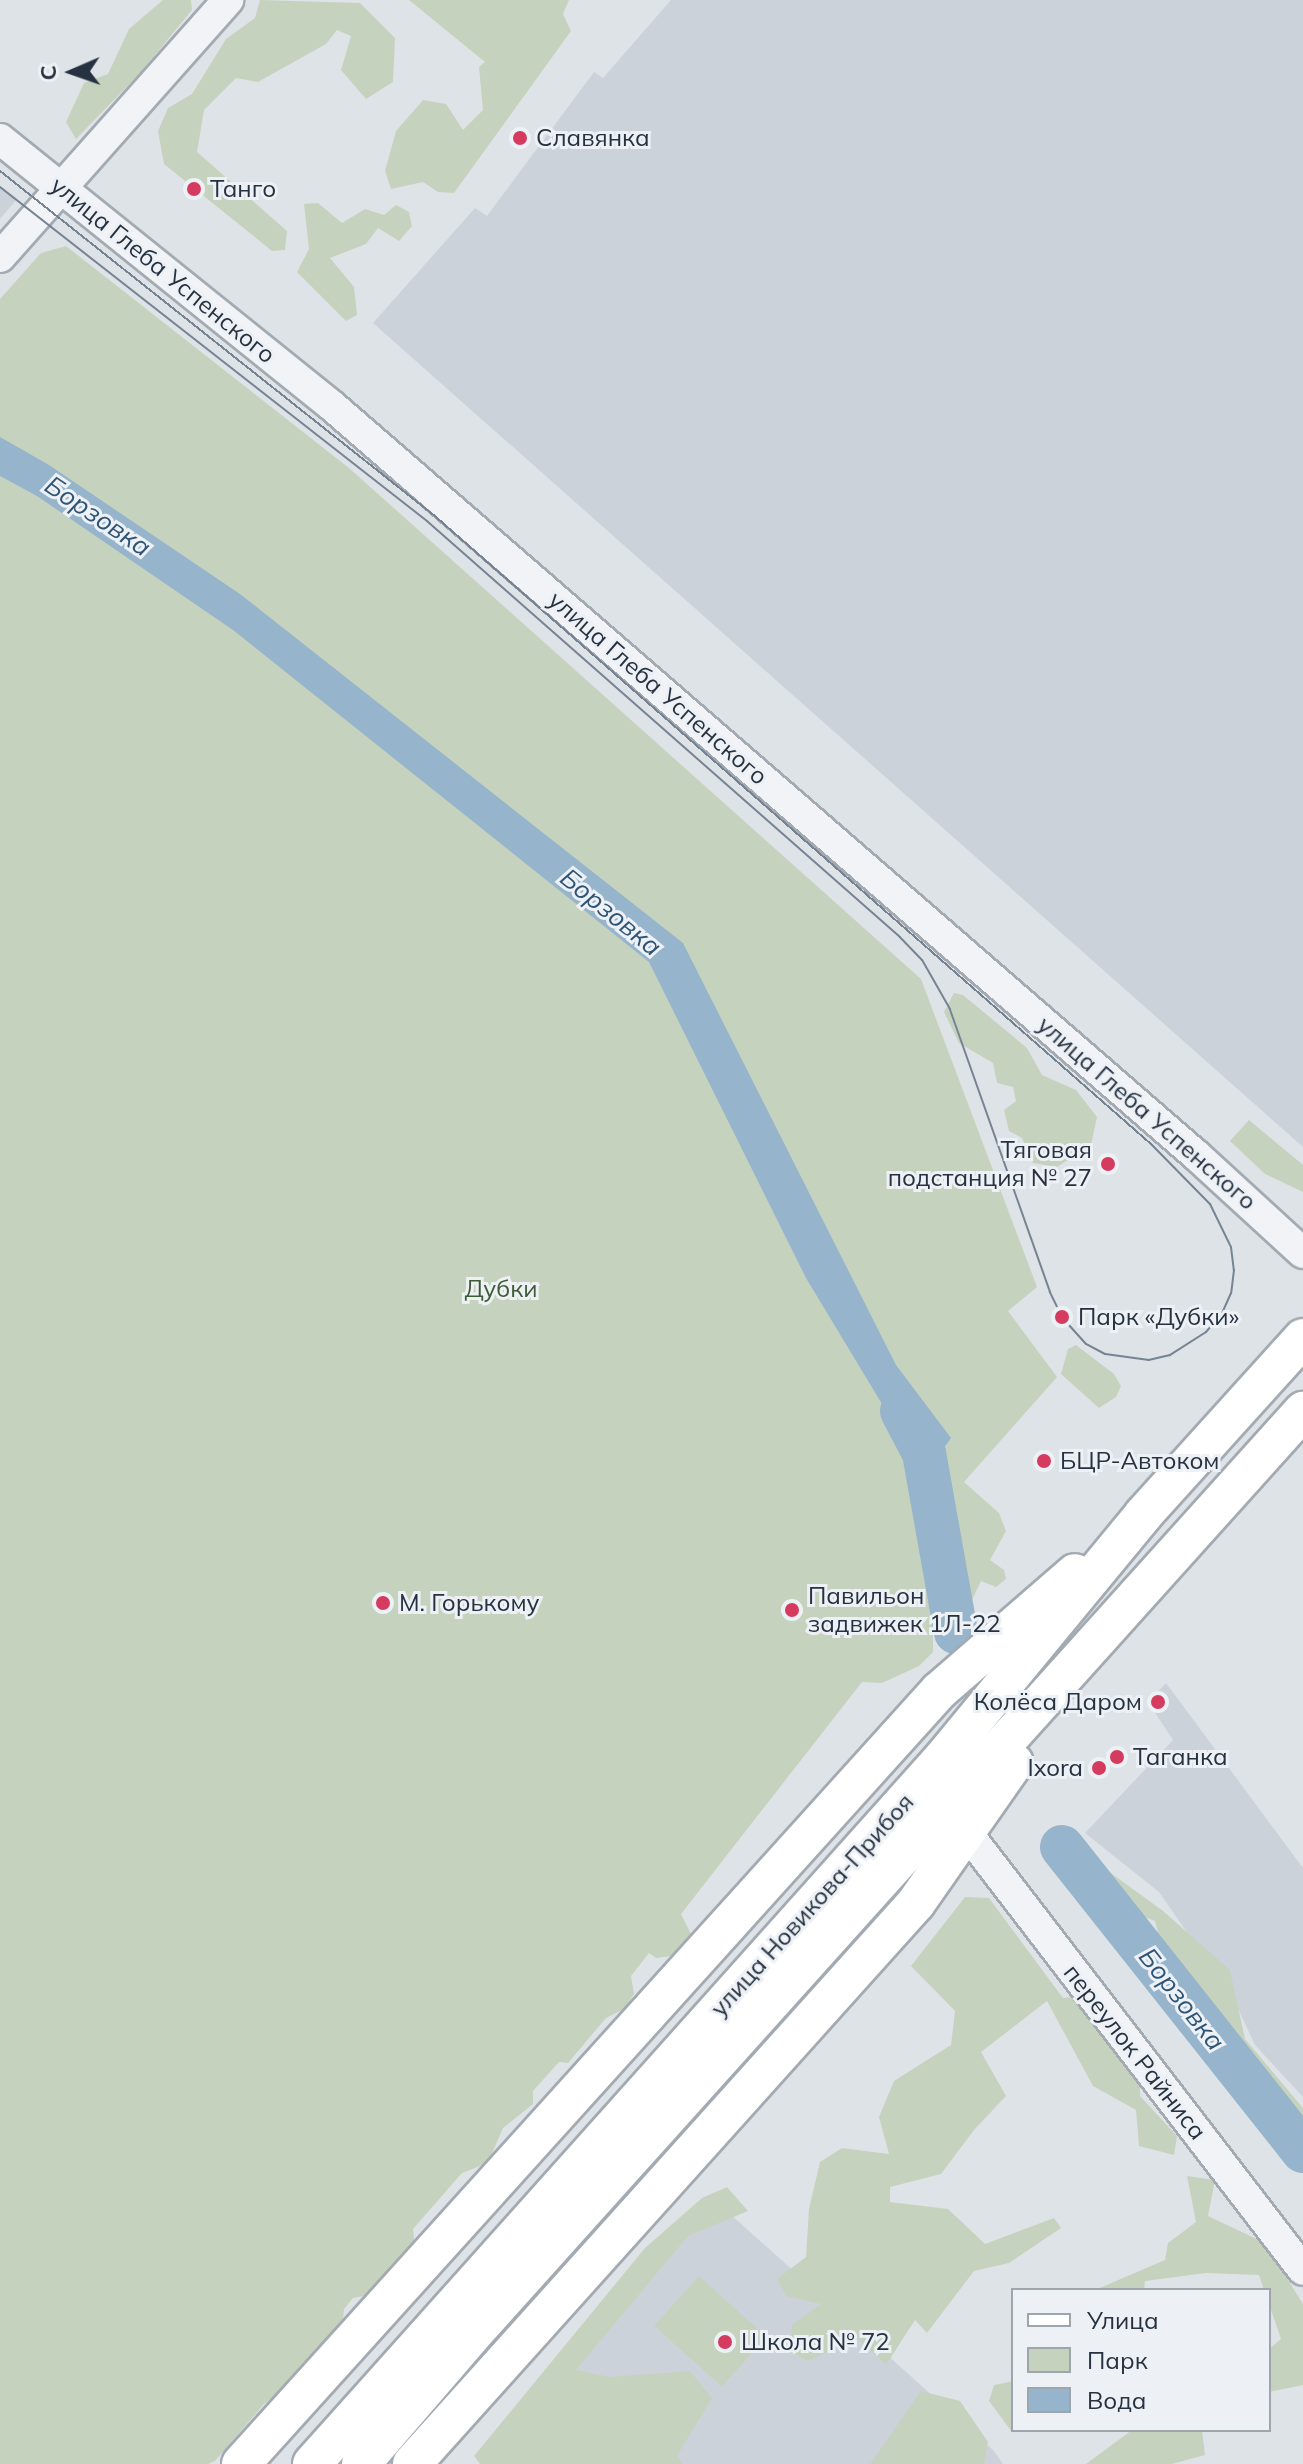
<!DOCTYPE html>
<html>
<head>
<meta charset="utf-8">
<style>
  body { margin:0 }
  #map { position:relative; width:1303px; height:2464px; overflow:hidden; background:#dee3e8; font-family:Mulish,sans-serif }
  div>[style] { position:absolute }
  [style*='--x'] { left:calc(var(--x)*1px); top:calc(var(--y)*1px); width:calc(var(--w)*1px); rotate:calc(var(--a)*1deg) }
  .built>* { inset:0; background:#ccd2da }
  .green>* { inset:0; background:#c5d3be; transform-origin:0 0 }
  .water>* { inset:0; background:#96b4cb }
  .river>* { height:44px; margin:-22px; padding:0 22px; transform-origin:22px; border-radius:22px; background:#96b4cb }
  .roads { filter:drop-shadow(2px 0 #a3aab2) drop-shadow(-2px 0 #a3aab2) drop-shadow(0 2px #a3aab2) drop-shadow(0 -2px #a3aab2) }
  .minor>* { height:30px; margin:-15px; padding:0 15px; transform-origin:15px; border-radius:15px; background:#f1f3f6 }
  .major>* { height:38px; margin:-19px; padding:0 19px; transform-origin:19px; border-radius:19px; background:#fff }
  .tram>* { height:2px; margin:-1px; padding:0 1px; transform-origin:1px; border-radius:1px; background:#768393 }
  .dots>* { width:22px; height:22px; translate:-50% -50%; box-sizing:border-box; border:4px solid #edf1f6; border-radius:50% }
  span { translate:-50% -50%; white-space:nowrap; text-align:center; line-height:1.15; -webkit-text-stroke:6px #edf1f6; paint-order:stroke }
  .poi-label { font-size:24px; color:#263240 }
  .left { translate:0 -50%; text-align:left }
  .right { translate:-100% -50%; text-align:right }
  .street-label { font-size:24px; color:#263240 }
  .park-label { font-size:24px; color:#3e5c33 }
  .water-label { font-size:26px; color:#2e5476; font-style:italic }
  .legend { position:absolute; left:1011px; top:2288px; width:260px; height:144px; box-sizing:border-box; background:#edf1f6; border:2px solid #9da5ad; margin:0; padding:10px 14px; list-style:none; font-size:24px; color:#263240 }
  .legend li { display:flex; align-items:center; gap:16px; height:40px }
  .legend b { width:40px; border:2px solid #9da5ad }
  .north { position:absolute; left:32px; top:32px; width:80px; height:80px; -webkit-text-stroke:6px #edf1f6; paint-order:stroke; rotate:268deg; font-size:22px; font-weight:700; line-height:32px; text-align:center; color:#263240 }
  .north::after { content:''; display:block; margin:auto; width:28px; height:36px; background:#263240; clip-path:polygon(50% 0,100% 100%,50% 72%,0 100%) }
</style>
</head>
<body>
<div id="map">
  <div class="built">
    <div style="clip-path:polygon(671px 0,1303px 0,1303px 1147px,373px 323px,475px 208px,487px 216px,594px 72px,603px 78px)"></div>
    <div style="clip-path:polygon(0 187px,17px 199px,0 219px)"></div>
    <div style="clip-path:polygon(1166px 1683px,1303px 1868px,1303px 2097px,1255px 2045px,1234px 2000px,1159px 1892px,1085px 1833px,1173px 1740px,1148px 1702px)"></div>
    <div style="clip-path:polygon(709px 2195px,993px 2450px,1003px 2464px,519px 2464px,491px 2439px)"></div>
  </div>
  <div class="green">
    <div style="clip-path:polygon(163px 0,191px 0,192px 10px,141px 72px,76px 139px,66px 122px,84px 83px,108px 74px,129px 29px)"></div>
    <div style="clip-path:polygon(260px 0,360px 3px,395px 38px,393px 82px,366px 99px,341px 70px,351px 36px,337px 30px,326px 44px,258px 82px,236px 78px,204px 110px,197px 152px,287px 231px,285px 250px,272px 251px,164px 164px,158px 131px,168px 108px,192px 94px,226px 39px,255px 18px)"></div>
    <div style="clip-path:polygon(409px 0,569px 0,563px 14px,571px 31px,454px 193px,438px 192px,423px 182px,391px 189px,385px 171px,396px 131px,423px 100px,446px 104px,463px 130px,483px 110px,479px 67px,485px 62px)"></div>
    <div style="clip-path:polygon(318px 203px,342px 223px,365px 209px,384px 215px,396px 205px,409px 212px,412px 226px,399px 241px,378px 228px,366px 244px,330px 258px,354px 287px,357px 315px,346px 321px,297px 272px,309px 249px,304px 204px)"></div>
    <div style="clip-path:polygon(66px 246px,349px 468px,921px 979px,1037px 1287px,1008px 1311px,1057px 1377px,964px 1482px,999px 1513px,1006px 1531px,990px 1560px,1004px 1570px,1006px 1579px,996px 1587px,981px 1581px,964px 1617px,957px 1623px,945px 1618px,933px 1622px,933px 1652px,919px 1666px,882px 1683px,862px 1682px,681px 1914px,691px 1934px,671px 1956px,656px 1958px,649px 1953px,631px 1976px,634px 1994px,624px 2009px,606px 2018px,568px 2063px,559px 2062px,533px 2091px,533px 2104px,503px 2128px,488px 2163px,462px 2173px,413px 2229px,415px 2248px,374px 2294px,353px 2298px,344px 2309px,342px 2329px,322px 2365px,264px 2404px,215px 2461px,208px 2464px,0 2464px,0 299px,41px 253px)"></div>
    <div style="clip-path:polygon(954px 993px,963px 995px,1027px 1048px,1042px 1075px,1076px 1090px,1097px 1117px,1091px 1145px,1057px 1167px,1033px 1163px,1022px 1138px,1009px 1131px,1004px 1110px,1016px 1101px,1013px 1087px,997px 1083px,993px 1063px,959px 1043px,944px 1012px)"></div>
    <div style="clip-path:polygon(1249px 1120px,1303px 1165px,1303px 1192px,1265px 1174px,1230px 1141px)"></div>
    <div style="clip-path:polygon(1076px 1345px,1114px 1374px,1121px 1386px,1116px 1397px,1099px 1408px,1061px 1374px,1068px 1349px)"></div>
    <div style="clip-path:polygon(1082px 1852px,1163px 1911px,1230px 1970px,1245px 2039px,1303px 2108px,1303px 2137px,1268px 2093px,1246px 2084px,1211px 2046px,1215px 2006px,1160px 1940px,1155px 1921px,1084px 1894px,1057px 1864px)"></div>
    <div style="clip-path:polygon(965px 1897px,989px 1898px,1063px 1998px,1102px 1994px,1139px 2046px,1140px 2096px,1177px 2136px,1174px 2155px,1139px 2146px,1136px 2110px,1093px 2086px,1047px 2001px,981px 2052px,1006px 2096px,974px 2130px,941px 2174px,890px 2187px,890px 2202px,948px 2209px,985px 2244px,1054px 2218px,1061px 2228px,1009px 2263px,974px 2271px,927px 2333px,915px 2320px,886px 2365px,857px 2338px,808px 2361px,791px 2352px,792px 2325px,821px 2304px,786px 2296px,777px 2279px,806px 2257px,809px 2209px,820px 2162px,842px 2148px,889px 2154px,879px 2117px,894px 2081px,951px 2045px,955px 2011px,911px 1966px)"></div>
    <div style="clip-path:polygon(1187px 2176px,1215px 2180px,1208px 2216px,1265px 2243px,1303px 2304px,1303px 2385px,1269px 2392px,1269px 2349px,1281px 2339px,1269px 2304px,1269px 2290px,1264px 2290px,1259px 2275px,1206px 2273px,1145px 2281px,1144px 2290px,1095px 2290px,1165px 2260px,1168px 2243px,1196px 2222px)"></div>
    <div style="clip-path:polygon(727px 2187px,748px 2211px,688px 2236px,576px 2370px,610px 2377px,690px 2371px,712px 2398px,677px 2456px,683px 2464px,480px 2464px,474px 2456px,645px 2248px,702px 2198px)"></div>
    <div style="left:699px;top:2276px;width:91px;height:67px;rotate:42deg"></div>
    <div style="clip-path:polygon(1013px 2381px,1015px 2430px,1012px 2432px,989px 2401px,994px 2385px)"></div>
    <div style="clip-path:polygon(921px 2391px,960px 2401px,988px 2442px,984px 2464px,870px 2464px)"></div>
    <div style="clip-path:polygon(1132px 2430px,1202px 2430px,1205px 2455px,1172px 2464px,1086px 2464px)"></div>
  </div>
  <div class="water">
    <div style="clip-path:polygon(0 437px,49px 465px,240px 594px,683px 943px,896px 1365px,951px 1438px,933px 1463px,920px 1467px,806px 1278px,649px 962px,233px 630px,37px 496px,0 476px)"></div>
  </div>
  <div class="river">
    <div style="--x:902;--y:1411;--w:47;--a:62.4"></div>
    <div style="--x:924;--y:1453;--w:182;--a:79.9"></div>
    <div style="--x:1062;--y:1847;--w:388;--a:51.6"></div>
  </div>
  <div class="roads">
    <div class="minor">
      <div style="--x:0;--y:139;--w:425;--a:38.8"></div>
      <div style="--x:331;--y:405;--w:1145;--a:40.93"></div>
      <div style="--x:1196;--y:1155;--w:145;--a:42.5"></div>
      <div style="--x:0;--y:257;--w:344;--a:-48.4"></div>
      <div style="--x:967;--y:1833;--w:551;--a:52.44"></div>
    </div>
    <div class="major">
      <div style="--x:241;--y:2464;--w:1042;--a:-47.92"></div>
      <div style="--x:939;--y:1691;--w:180;--a:-40.9"></div>
      <div style="--x:312;--y:2464;--w:947;--a:-48.21"></div>
      <div style="--x:943;--y:1758;--w:316;--a:-50.5"></div>
      <div style="--x:1144;--y:1514;--w:237;--a:-47.9"></div>
      <div style="--x:361;--y:2464;--w:185;--a:-49.2"></div>
      <div style="--x:482;--y:2324;--w:1228;--a:-48.04"></div>
      <div style="--x:412;--y:2464;--w:754;--a:-48.06"></div>
      <div style="--x:916;--y:1903;--w:171;--a:-55"></div>
    </div>
  </div>
  <div class="tram">
    <div style="--x:0;--y:171;--w:557;--a:38.43"></div>
    <div style="--x:436;--y:517;--w:952;--a:41.25"></div>
    <div style="--x:1152;--y:1145;--w:83;--a:45.5"></div>
    <div style="--x:1210;--y:1204;--w:48;--a:64"></div>
    <div style="--x:1231;--y:1247;--w:23;--a:83"></div>
    <div style="--x:1234;--y:1270;--w:23;--a:97"></div>
    <div style="--x:1231;--y:1293;--w:22;--a:114"></div>
    <div style="--x:1222;--y:1313;--w:25;--a:130"></div>
    <div style="--x:1206;--y:1332;--w:43;--a:147.4"></div>
    <div style="--x:1170;--y:1355;--w:22;--a:167"></div>
    <div style="--x:1149;--y:1360;--w:44;--a:-172.2"></div>
    <div style="--x:1105;--y:1354;--w:21;--a:-152"></div>
    <div style="--x:1086;--y:1344;--w:36;--a:-132"></div>
    <div style="--x:1062;--y:1317;--w:28;--a:-116"></div>
    <div style="--x:1050;--y:1292;--w:300;--a:-109.5"></div>
    <div style="--x:950;--y:1009;--w:56;--a:-119.7"></div>
    <div style="--x:922;--y:960;--w:32;--a:-134"></div>
    <div style="--x:900;--y:937;--w:630;--a:-138.67"></div>
    <div style="--x:427;--y:521;--w:542;--a:-141.97"></div>
  </div>
  <div class="dots">
    <div style="left:520px;top:138px;background:#d53b5f"></div>
    <div style="left:194px;top:189px;background:#d53b5f"></div>
    <div style="left:1108px;top:1164px;background:#d53b5f"></div>
    <div style="left:1062px;top:1317px;background:#d53b5f"></div>
    <div style="left:1044px;top:1461px;background:#d53b5f"></div>
    <div style="left:383px;top:1603px;background:#d53b5f"></div>
    <div style="left:792px;top:1610px;background:#d53b5f"></div>
    <div style="left:1158px;top:1702px;background:#d53b5f"></div>
    <div style="left:1117px;top:1757px;background:#d53b5f"></div>
    <div style="left:1099px;top:1768px;background:#d53b5f"></div>
    <div style="left:725px;top:2342px;background:#d53b5f"></div>
  </div>
  <div class="poi-label">
    <span class="left" style="left:536px;top:138px">Славянка</span>
    <span class="left" style="left:210px;top:189px">Танго</span>
    <span class="right" style="left:1092px;top:1164px">Тяговая<br>подстанция № 27</span>
    <span class="left" style="left:1078px;top:1317px">Парк «Дубки»</span>
    <span class="left" style="left:1060px;top:1461px">БЦР-Автоком</span>
    <span class="left" style="left:808px;top:1610px">Павильон<br>задвижек 1Л-22</span>
    <span class="left" style="left:399px;top:1603px">М. Горькому</span>
    <span class="right" style="left:1142px;top:1702px">Колёса Даром</span>
    <span class="left" style="left:1133px;top:1757px">Таганка</span>
    <span class="right" style="left:1083px;top:1768px">Ixora</span>
    <span class="left" style="left:741px;top:2342px">Школа № 72</span>
  </div>
  <div class="street-label">
    <span style="left:163px;top:270px;rotate:39deg">улица Глеба Успенского</span>
    <span style="left:658px;top:688px;rotate:41deg">улица Глеба Успенского</span>
    <span style="left:1147px;top:1113px;rotate:41deg">улица Глеба Успенского</span>
    <span style="left:812px;top:1905px;rotate:-48deg">улица Новикова-Прибоя</span>
    <span style="left:1135px;top:2052px;rotate:52deg">переулок Райниса</span>
  </div>
  <div class="park-label">
    <span style="left:501px;top:1289px">Дубки</span>
  </div>
  <div class="water-label">
    <span style="left:98px;top:516px;rotate:34deg">Борзовка</span>
    <span style="left:611px;top:912px;rotate:39deg">Борзовка</span>
    <span style="left:1182px;top:1999px;rotate:52deg">Борзовка</span>
  </div>
  <ul class="legend">
  <li><b style="height:10px;background:#fff"></b>Улица</li>
  <li><b style="height:22px;background:#c5d3be"></b>Парк</li>
  <li><b style="height:22px;background:#96b4cb"></b>Вода</li>
  </ul>
  <div class="north">С</div>
</div>
</body>
</html>
